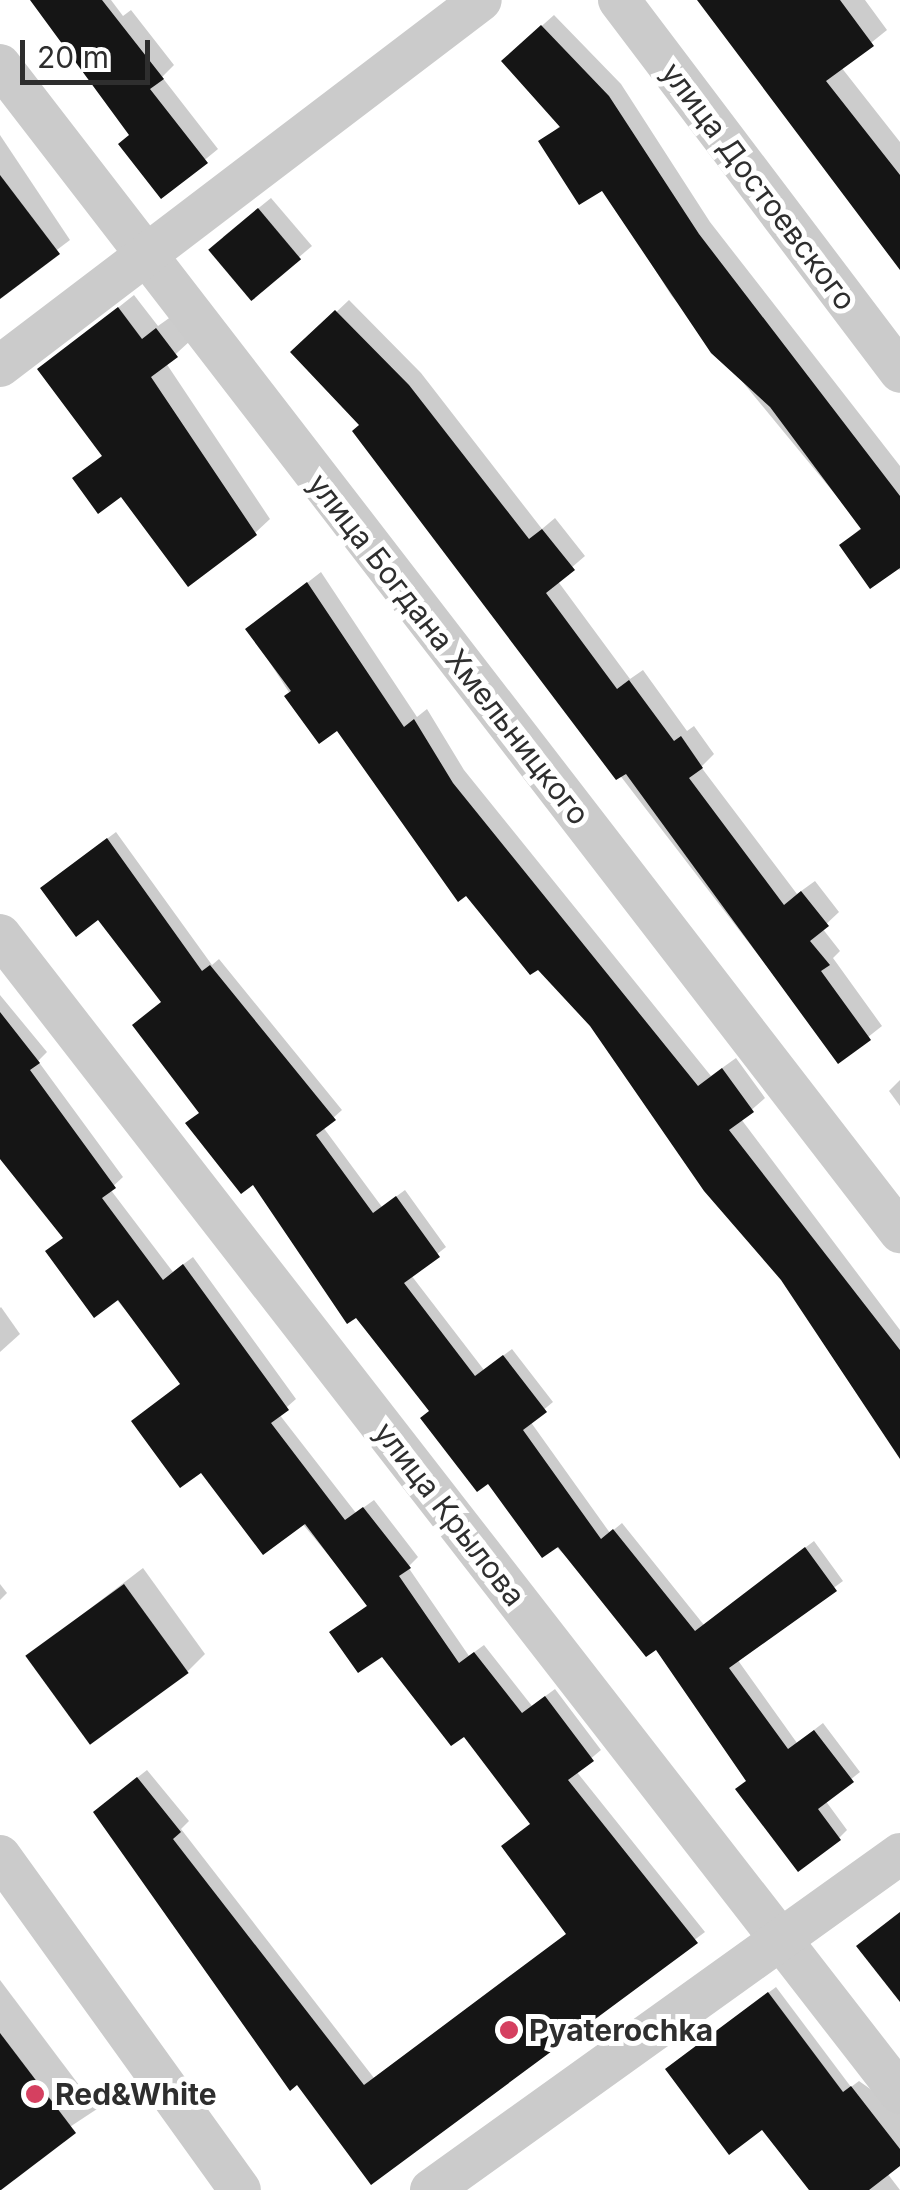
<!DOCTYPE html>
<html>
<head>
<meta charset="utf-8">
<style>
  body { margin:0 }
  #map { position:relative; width:900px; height:2190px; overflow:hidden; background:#fff; font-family:Inter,sans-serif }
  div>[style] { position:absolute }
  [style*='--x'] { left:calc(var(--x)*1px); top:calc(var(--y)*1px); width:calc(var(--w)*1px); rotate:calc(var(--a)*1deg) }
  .shadow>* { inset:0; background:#0003 }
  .building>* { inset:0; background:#151515; transform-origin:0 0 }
  .street>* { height:42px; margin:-21px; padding:0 21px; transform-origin:21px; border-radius:21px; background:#cbcbcb }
  .dots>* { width:28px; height:28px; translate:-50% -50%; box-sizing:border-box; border:5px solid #fff; border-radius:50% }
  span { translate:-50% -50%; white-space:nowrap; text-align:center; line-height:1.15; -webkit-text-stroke:10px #fff; paint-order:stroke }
  .street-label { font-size:30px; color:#2e2e2e }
  .poi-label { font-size:30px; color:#2e2e2e; font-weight:700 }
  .left { translate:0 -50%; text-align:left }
  .scale { position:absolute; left:20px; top:40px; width:130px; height:45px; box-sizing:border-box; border:5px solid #2e2e2e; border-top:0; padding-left:12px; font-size:30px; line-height:35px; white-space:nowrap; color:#2e2e2e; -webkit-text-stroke:8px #fff; paint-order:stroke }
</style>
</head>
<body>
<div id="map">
  <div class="shadow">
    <div style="clip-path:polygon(35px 0,111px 0,123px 16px,131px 10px,174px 65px,162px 77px,218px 149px,162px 195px,132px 134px)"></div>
    <div style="clip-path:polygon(699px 0,865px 0,887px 30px,841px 67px,900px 142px,900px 267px)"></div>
    <div style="clip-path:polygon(554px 15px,621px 84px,710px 222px,900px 466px,900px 570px,842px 545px,862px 527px,671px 295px,603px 187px,541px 142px,561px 125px,516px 49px)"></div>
    <div style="clip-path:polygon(0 135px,70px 240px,0 293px)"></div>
    <div style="clip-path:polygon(271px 198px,312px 246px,251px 298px,223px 237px)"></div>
    <div style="clip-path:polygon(134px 295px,158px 326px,172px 316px,190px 341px,166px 363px,270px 519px,255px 533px,75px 478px,104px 454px,41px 369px)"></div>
    <div style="clip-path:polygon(349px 300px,421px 373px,542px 529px,555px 518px,585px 556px,557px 580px,630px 679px,643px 670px,687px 731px,694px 726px,714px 754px,701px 767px,797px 894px,815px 881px,839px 912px,822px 928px,840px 951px,833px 958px,882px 1026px,839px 1060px,355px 431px,362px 424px,294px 352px)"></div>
    <div style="clip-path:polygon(321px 572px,417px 717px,427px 709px,464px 770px,711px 1076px,736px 1058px,765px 1098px,741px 1119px,900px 1330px,900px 1433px,592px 1024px,338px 728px,320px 740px,248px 629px)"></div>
    <div style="clip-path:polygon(116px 832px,212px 965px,219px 959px,342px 1110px,323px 1127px,382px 1207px,405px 1190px,446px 1247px,411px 1275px,484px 1370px,512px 1349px,553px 1402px,530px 1421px,610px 1533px,622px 1523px,704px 1625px,814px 1541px,843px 1581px,737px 1659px,797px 1743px,823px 1723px,860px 1772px,825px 1800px,847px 1830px,839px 1838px,749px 1780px,656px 1646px,489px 1480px,201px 1112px,164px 1001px,99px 917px,51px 881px)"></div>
    <div style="clip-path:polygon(0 995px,47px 1052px,38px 1061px,123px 1177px,110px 1189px,173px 1272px,193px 1257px,296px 1399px,279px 1414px,356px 1513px,374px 1500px,418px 1557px,408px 1567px,469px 1656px,484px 1645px,532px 1706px,555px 1689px,601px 1750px,576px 1771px,705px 1932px,372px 2182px,105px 1803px,147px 1770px,189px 1821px,181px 1829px,374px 2078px,569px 1933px,532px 1823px,464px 1733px,383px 1653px,333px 1632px,369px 1604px,0 1159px)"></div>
    <div style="clip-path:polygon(900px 1080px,900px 1106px,889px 1091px)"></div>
    <div style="clip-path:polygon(1px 1307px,20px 1334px,0 1352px,0 1308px)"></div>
    <div style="clip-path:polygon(143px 1568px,205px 1654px,188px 1671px,28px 1656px)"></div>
    <div style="clip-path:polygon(0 1584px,7px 1593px,0 1600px)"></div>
    <div style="clip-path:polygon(0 1980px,97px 2109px,0 2173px)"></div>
    <div style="clip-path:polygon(776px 1987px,851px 2087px,859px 2081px,900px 2110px,900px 2162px,887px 2173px,900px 2190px,813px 2190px,762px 2127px,675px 2062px)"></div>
  </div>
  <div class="building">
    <div style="clip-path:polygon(30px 0,102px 0,164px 79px,150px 89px,208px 163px,161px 199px,118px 144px,129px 135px)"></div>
    <div style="clip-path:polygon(697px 0,840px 0,874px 46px,826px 81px,900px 175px,900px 270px)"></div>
    <div style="clip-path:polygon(541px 25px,609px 96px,699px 234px,900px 496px,900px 568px,870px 589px,839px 545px,861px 529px,770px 407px,711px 353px,602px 191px,579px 205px,538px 141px,560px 127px,501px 61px)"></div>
    <div style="clip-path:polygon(0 175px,60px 254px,0 299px)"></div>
    <div style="left:258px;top:208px;width:67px;height:65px;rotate:50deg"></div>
    <div style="clip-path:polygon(118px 307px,142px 339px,156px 328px,178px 357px,151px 377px,257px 535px,188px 587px,121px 497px,98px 514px,72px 478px,102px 456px,37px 369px)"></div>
    <div style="clip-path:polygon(335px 310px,409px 385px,529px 539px,542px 529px,575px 570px,546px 593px,617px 689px,629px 680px,674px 741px,681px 736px,703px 768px,689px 778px,784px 905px,801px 891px,829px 926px,810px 941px,830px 965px,821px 971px,871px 1040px,838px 1064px,626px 774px,616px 780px,352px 431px,359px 425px,290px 352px)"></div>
    <div style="clip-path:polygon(307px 582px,404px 727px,414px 719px,453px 783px,698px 1086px,722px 1068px,754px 1112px,729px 1130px,900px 1350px,900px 1459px,781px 1280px,704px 1191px,590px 1026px,538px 970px,530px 975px,466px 896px,458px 902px,337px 731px,319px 744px,284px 696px,291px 691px,245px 629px)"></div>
    <div style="clip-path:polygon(107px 838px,202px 971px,210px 965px,336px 1120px,316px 1135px,373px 1213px,396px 1196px,440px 1257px,404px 1283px,475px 1376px,503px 1355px,547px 1412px,523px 1430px,601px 1539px,613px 1529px,695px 1631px,805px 1547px,837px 1591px,729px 1668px,788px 1749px,814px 1730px,854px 1782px,818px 1809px,841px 1840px,798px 1872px,735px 1789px,746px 1781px,656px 1650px,646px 1657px,558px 1547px,542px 1558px,488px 1484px,477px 1492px,420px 1418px,429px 1411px,356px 1318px,347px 1324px,253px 1185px,241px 1194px,185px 1123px,199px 1113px,132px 1025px,161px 1002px,98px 920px,76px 937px,40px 888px)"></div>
    <div style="clip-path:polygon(0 1012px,40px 1063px,30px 1070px,116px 1188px,102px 1198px,163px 1280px,183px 1264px,289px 1410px,271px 1423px,345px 1520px,363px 1507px,411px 1568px,399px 1576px,459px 1663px,474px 1652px,522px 1713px,545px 1696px,594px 1761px,568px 1780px,698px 1943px,371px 2185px,297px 2085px,290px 2091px,93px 1812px,137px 1777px,181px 1832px,173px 1839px,364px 2085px,566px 1934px,501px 1846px,530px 1824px,464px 1737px,451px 1746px,382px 1657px,358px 1673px,329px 1632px,367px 1606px,305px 1524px,263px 1555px,201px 1473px,180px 1488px,131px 1421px,180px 1384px,118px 1300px,94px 1318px,45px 1251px,63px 1238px,0 1159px)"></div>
    <div style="left:124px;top:1584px;width:110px;height:122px;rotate:54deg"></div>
    <div style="clip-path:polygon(900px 1912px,900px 2002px,856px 1946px)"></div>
    <div style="clip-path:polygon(768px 1992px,843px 2092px,851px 2086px,900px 2149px,900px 2166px,869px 2190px,809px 2190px,762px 2130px,729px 2155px,665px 2069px)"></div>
    <div style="clip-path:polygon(0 2033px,76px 2133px,1px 2190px,0 2190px)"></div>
  </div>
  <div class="street">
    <div style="--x:619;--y:0;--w:466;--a:52.9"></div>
    <div style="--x:0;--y:65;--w:1474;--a:52.36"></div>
    <div style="--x:0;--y:366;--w:604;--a:-37.27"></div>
    <div style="--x:0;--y:935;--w:1467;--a:52.15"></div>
    <div style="--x:0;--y:1856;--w:411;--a:54.3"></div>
    <div style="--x:431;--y:2190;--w:577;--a:-35.62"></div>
  </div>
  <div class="dots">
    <div style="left:509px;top:2030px;background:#d54060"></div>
    <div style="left:35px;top:2094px;background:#d54060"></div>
  </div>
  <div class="street-label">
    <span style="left:759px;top:186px;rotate:53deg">улица Достоевского</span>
    <span style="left:449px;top:649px;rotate:52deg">улица Богдана Хмельницкого</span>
    <span style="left:450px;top:1514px;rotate:52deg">улица Крылова</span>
  </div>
  <div class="poi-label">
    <span class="left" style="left:529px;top:2030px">Pyaterochka</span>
    <span class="left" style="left:55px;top:2094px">Red&amp;White</span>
  </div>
  <div class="scale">20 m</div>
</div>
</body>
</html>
